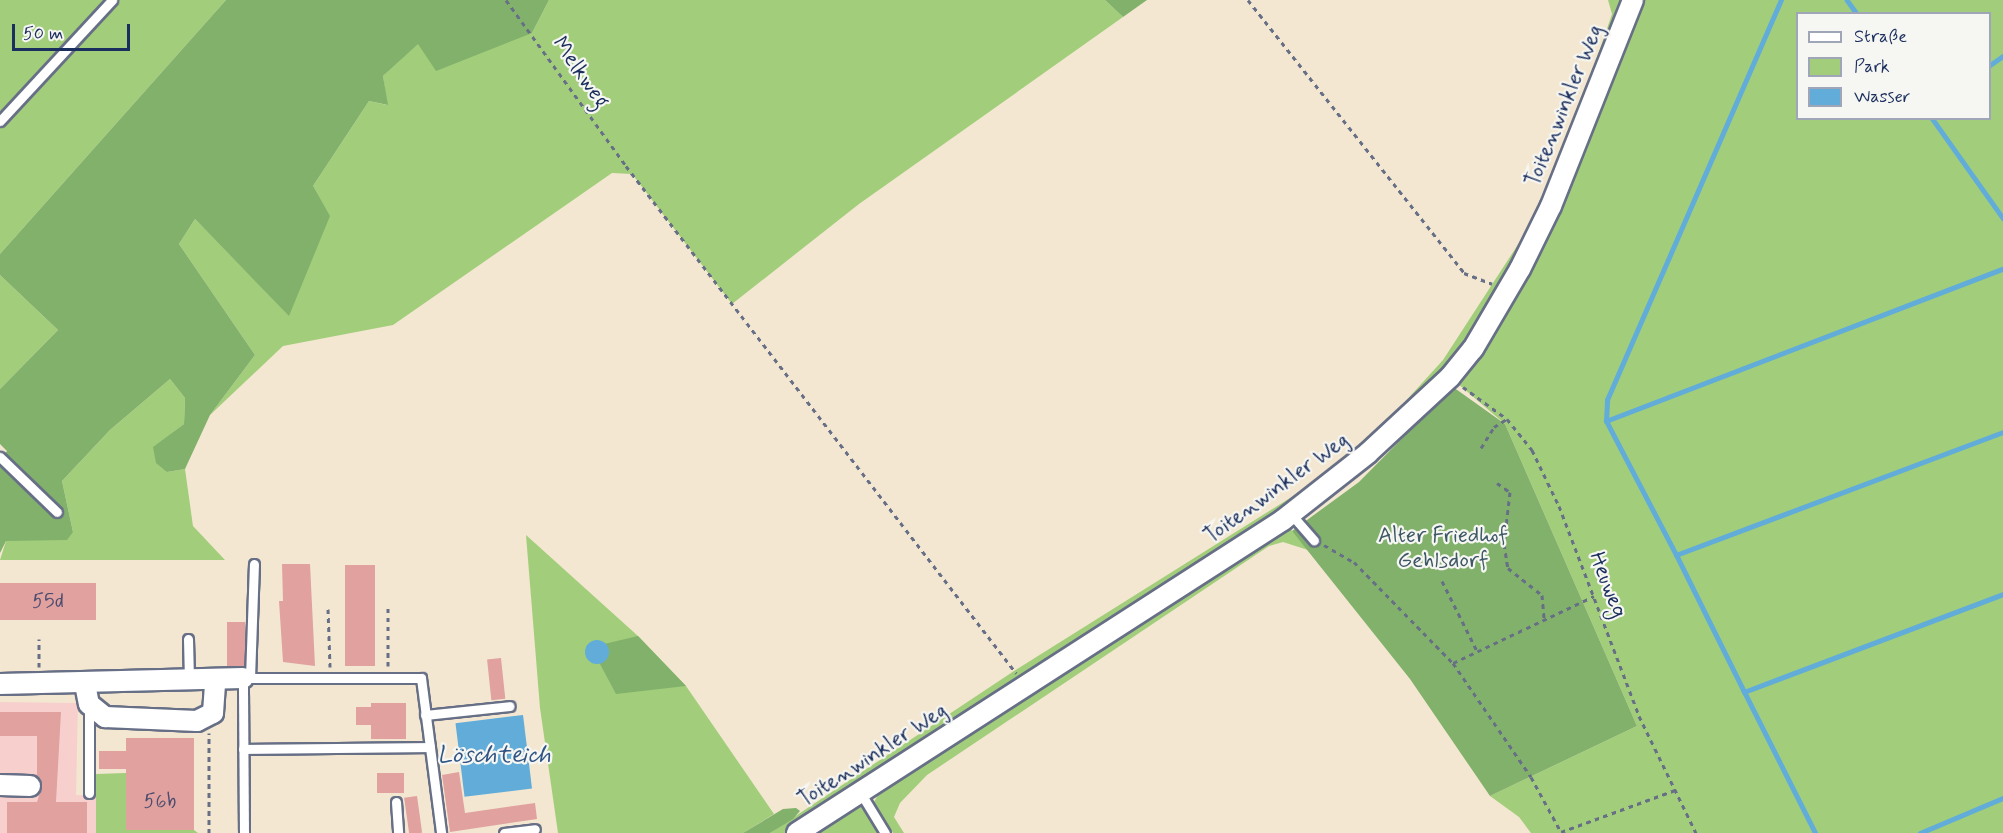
<!DOCTYPE html>
<html>
<head>
<meta charset="utf-8">
<style>
  body { margin:0 }
  #map { position:relative; width:2003px; height:833px; overflow:hidden; background:#f3e7d1; font-family:Mynerve,sans-serif }
  div>[style] { position:absolute }
  [style*='--x'] { left:calc(var(--x)*1px); top:calc(var(--y)*1px); width:calc(var(--w)*1px); rotate:calc(var(--a)*1deg) }
  .built>* { inset:0; background:#f7d0cd }
  .green>* { inset:0; background:#a2ce7b }
  .forest>* { inset:0; background:#81b16b }
  .water>* { inset:0; background:#61acd9; transform-origin:0 0 }
  .round { border-radius:50% }
  .stream>* { height:4.5px; margin:-2.25px; padding:0 2.25px; transform-origin:2.25px; border-radius:2.25px; background:#61acd9 }
  .building>* { inset:0; background:#e0a19f; transform-origin:0 0 }
  .path>* { height:3px; margin-top:-1.5px; transform-origin:0; background:repeating-linear-gradient(90deg,#676f86 0 4.5px,transparent 0 9px) }
  .roads { filter:drop-shadow(2px 0 #676f86) drop-shadow(-2px 0 #676f86) drop-shadow(0 2px #676f86) drop-shadow(0 -2px #676f86) }
  .lane>* { height:9px; margin:-4.5px; padding:0 4.5px; transform-origin:4.5px; border-radius:4.5px; background:#fff }
  .street>* { height:20px; margin:-10px; padding:0 10px; transform-origin:10px; border-radius:10px; background:#fff }
  span { translate:-50% -50%; white-space:nowrap; text-align:center; line-height:1.15; -webkit-text-stroke:4.5px #f6f6f2; paint-order:stroke }
  .number-label { font-size:20px; color:#4c4c6e }
  .number-label span { -webkit-text-stroke-width:0 }
  .street-label { font-size:22px; color:#1b2f5e }
  .park-label { font-size:22px; color:#3d5765 }
  .water-label { font-size:24px; color:#305483; font-style:italic }
  .legend { position:absolute; left:1796px; top:12px; width:195px; height:108px; box-sizing:border-box; background:#f6f6f2; border:2px solid #9ea6b7; margin:0; padding:8px 10px; list-style:none; font-size:18px; color:#1b2f5e }
  .legend li { display:flex; align-items:center; gap:12px; height:30px }
  .legend b { width:30px; border:2px solid #9ea6b7 }
  .scale { position:absolute; left:12px; top:24px; width:118px; height:27px; box-sizing:border-box; border:3px solid #1b2f5e; border-top:0; padding-left:8px; font-size:18px; line-height:21px; white-space:nowrap; color:#1b2f5e; -webkit-text-stroke:4px #f6f6f2; paint-order:stroke }
</style>
</head>
<body>
<div id="map">
  <div class="built">
    <div style="clip-path:polygon(0 702px,78px 703px,76px 795px,96px 796px,96px 833px,0 833px)"></div>
  </div>
  <div class="green">
    <div style="clip-path:polygon(0 0,226px 0,0 254px)"></div>
    <div style="clip-path:polygon(549px 0,1105px 0,1123px 17px,859px 204px,732px 304px,632px 174px,612px 173px,393px 325px,283px 346px,210px 415px,255px 355px,179px 244px,195px 219px,289px 315px,313px 186px,369px 101px,387px 105px,383px 76px,418px 43px,532px 33px)"></div>
    <div style="clip-path:polygon(evenodd,1608px 0,2003px 0,2003px 833px,1531px 833px,1519px 817px,1490px 796px,1637px 726px,1505px 424px,1450px 377px,1283px 520px,1308px 550px,1283px 542px,1269px 546px,927px 775px,900px 803px,894px 817px,904px 833px,893px 833px,874px 802px,881px 790px,1036px 691px,797px 833px,770px 833px,1014px 671px,1298px 493px,1354px 450px,1403px 404px,1443px 360px,1530px 226px,1577px 116px,1612px 14px,1608px 0,1798px 14px,1990px 14px,1990px 118px,1798px 118px,1798px 14px)"></div>
    <div style="clip-path:polygon(0 275px,58px 330px,0 389px)"></div>
    <div style="clip-path:polygon(170px 379px,185px 398px,184px 424px,154px 447px,167px 472px,185px 469px,193px 526px,225px 560px,0 560px,6px 541px,73px 532px,62px 481px,110px 430px)"></div>
    <div style="clip-path:polygon(526px 535px,638px 636px,686px 686px,774px 814px,743px 833px,558px 833px,540px 708px)"></div>
    <div style="clip-path:polygon(126px 773px,126px 829px,194px 830px,198px 833px,96px 833px,96px 774px)"></div>
    <div style="clip-path:polygon(861px 804px,879px 833px,817px 833px)"></div>
  </div>
  <div class="forest">
    <div style="clip-path:polygon(226px 0,549px 0,532px 33px,436px 71px,418px 44px,383px 76px,388px 105px,369px 101px,313px 186px,330px 216px,289px 316px,195px 219px,179px 244px,255px 355px,210px 415px,185px 469px,167px 472px,156px 463px,153px 447px,184px 424px,185px 398px,170px 379px,110px 430px,62px 481px,73px 532px,67px 540px,6px 541px,0 553px,0 459px,7px 451px,0 444px,0 389px,58px 330px,0 275px,0 254px)"></div>
    <div style="clip-path:polygon(1105px 0,1147px 0,1123px 17px)"></div>
    <div style="clip-path:polygon(1453px 387px,1505px 424px,1637px 726px,1490px 796px,1410px 679px,1292px 531px,1359px 482px)"></div>
    <div style="clip-path:polygon(638px 636px,686px 686px,616px 694px,600px 664px,609px 652px,604px 644px)"></div>
    <div style="clip-path:polygon(796px 808px,800px 811px,793px 819px,770px 833px,743px 833px,783px 809px)"></div>
  </div>
  <div class="water">
    <div class="round" style="left:585px;top:640px;width:24px;height:24px"></div>
    <div style="left:523px;top:715px;width:74px;height:68px;rotate:83deg"></div>
  </div>
  <div class="stream">
    <div style="--x:1847;--y:0;--w:17;--a:54"></div>
    <div style="--x:1990;--y:65;--w:16;--a:-35"></div>
    <div style="--x:1932;--y:118;--w:123;--a:54.6"></div>
    <div style="--x:1606;--y:421;--w:21;--a:-87"></div>
    <div style="--x:1607;--y:400;--w:436;--a:-66.5"></div>
    <div style="--x:1676;--y:555;--w:151;--a:-117.6"></div>
    <div style="--x:1606;--y:421;--w:424;--a:-21"></div>
    <div style="--x:1744;--y:692;--w:153;--a:-116.4"></div>
    <div style="--x:1676;--y:555;--w:349;--a:-20.6"></div>
    <div style="--x:1815;--y:833;--w:158;--a:-116.7"></div>
    <div style="--x:1744;--y:692;--w:277;--a:-20.7"></div>
    <div style="--x:1920;--y:833;--w:90;--a:-22.9"></div>
  </div>
  <div class="building">
    <div style="clip-path:polygon(282px 564px,310px 564px,315px 666px,283px 662px,279px 601px,283px 601px)"></div>
    <div style="left:345px;top:565px;width:30px;height:101px"></div>
    <div style="left:0;top:583px;width:96px;height:37px"></div>
    <div style="left:227px;top:622px;width:18px;height:44px"></div>
    <div style="left:501px;top:658px;width:41px;height:14px;rotate:84deg"></div>
    <div style="clip-path:polygon(371px 703px,406px 703px,406px 739px,371px 739px,371px 725px,356px 725px,356px 707px,371px 707px)"></div>
    <div style="clip-path:polygon(0 712px,61px 712px,56px 802px,87px 802px,87px 833px,7px 833px,7px 802px,37px 802px,42px 786px,37px 777px,37px 736px,0 736px)"></div>
    <div style="clip-path:polygon(126px 738px,194px 738px,194px 830px,126px 830px,126px 769px,99px 769px,99px 751px,126px 751px)"></div>
    <div style="clip-path:polygon(459px 772px,465px 813px,535px 803px,537px 819px,450px 832px,442px 775px)"></div>
    <div style="left:404px;top:773px;width:20px;height:27px;rotate:90deg"></div>
    <div style="left:417px;top:796px;width:37px;height:13px;rotate:82deg"></div>
  </div>
  <div class="path">
    <div style="--x:506;--y:0;--w:205;--a:54.1"></div>
    <div style="--x:626;--y:166;--w:640;--a:52.43"></div>
    <div style="--x:1248;--y:0;--w:348;--a:51.6"></div>
    <div style="--x:1464;--y:273;--w:30;--a:21"></div>
    <div style="--x:1463;--y:387;--w:54;--a:36"></div>
    <div style="--x:1507;--y:419;--w:40;--a:51"></div>
    <div style="--x:1532;--y:450;--w:62;--a:64.3"></div>
    <div style="--x:1559;--y:506;--w:225;--a:69.1"></div>
    <div style="--x:1639;--y:716;--w:130;--a:64"></div>
    <div style="--x:1481;--y:448;--w:25;--a:-58"></div>
    <div style="--x:1494;--y:427;--w:15;--a:-32"></div>
    <div style="--x:1497;--y:483;--w:16;--a:35"></div>
    <div style="--x:1510;--y:492;--w:52;--a:96.6"></div>
    <div style="--x:1504;--y:544;--w:24;--a:81"></div>
    <div style="--x:1508;--y:568;--w:43;--a:38.5"></div>
    <div style="--x:1542;--y:595;--w:25;--a:85"></div>
    <div style="--x:1324;--y:545;--w:34;--a:30"></div>
    <div style="--x:1354;--y:562;--w:141;--a:45.6"></div>
    <div style="--x:1453;--y:663;--w:138;--a:55.6"></div>
    <div style="--x:1531;--y:777;--w:63;--a:61.4"></div>
    <div style="--x:1561;--y:832;--w:121;--a:-20.2"></div>
    <div style="--x:1442;--y:581;--w:78;--a:63.4"></div>
    <div style="--x:388;--y:608;--w:58;--a:90"></div>
    <div style="--x:328;--y:609;--w:58;--a:88"></div>
    <div style="--x:1453;--y:663;--w:156;--a:-25.4"></div>
    <div style="--x:39;--y:667;--w:28;--a:-90"></div>
    <div style="--x:209;--y:833;--w:100;--a:-90"></div>
  </div>
  <div class="roads">
    <div class="lane">
      <div style="--x:0;--y:121;--w:165;--a:-47.2"></div>
      <div style="--x:0;--y:457;--w:79;--a:44"></div>
      <div style="--x:1291;--y:514;--w:35;--a:49"></div>
      <div style="--x:188;--y:639;--w:41;--a:88.6"></div>
      <div style="--x:250;--y:678;--w:114;--a:-88"></div>
      <div style="--x:89;--y:706;--w:87;--a:90"></div>
      <div style="--x:425;--y:715;--w:85;--a:-6"></div>
      <div style="--x:243;--y:749;--w:187;--a:-0.6"></div>
      <div style="--x:860;--y:792;--w:48;--a:58.6"></div>
      <div style="--x:396;--y:802;--w:31;--a:86"></div>
      <div style="--x:244;--y:833;--w:155;--a:-90.4"></div>
      <div style="--x:243;--y:678;--w:178;--a:0"></div>
      <div style="--x:421;--y:678;--w:156;--a:82.6"></div>
      <div style="--x:504;--y:833;--w:31;--a:-7"></div>
    </div>
    <div class="street">
      <div style="--x:0;--y:684;--w:243;--a:-1.4"></div>
      <div style="--x:85;--y:684;--w:20;--a:79"></div>
      <div style="--x:89;--y:704;--w:21;--a:39"></div>
      <div style="--x:105;--y:717;--w:92;--a:2.5"></div>
      <div style="--x:197;--y:721;--w:18;--a:-27"></div>
      <div style="--x:213;--y:713;--w:32;--a:-86"></div>
      <div style="--x:0;--y:785;--w:30;--a:2"></div>
      <div style="--x:797;--y:833;--w:578;--a:-32.78"></div>
      <div style="--x:1283;--y:520;--w:108;--a:-38.2"></div>
      <div style="--x:1368;--y:453;--w:112;--a:-42.8"></div>
      <div style="--x:1450;--y:377;--w:36;--a:-51"></div>
      <div style="--x:1473;--y:349;--w:93;--a:-59.6"></div>
      <div style="--x:1520;--y:269;--w:70;--a:-63.8"></div>
      <div style="--x:1551;--y:206;--w:222;--a:-68.3"></div>
    </div>
  </div>
  <div class="number-label">
    <span style="left:48px;top:601px">55d</span>
    <span style="left:160px;top:801px">56b</span>
  </div>
  <div class="street-label">
    <span style="left:580px;top:73px;rotate:55deg">Melkweg</span>
    <span style="left:1565px;top:106px;rotate:-68deg">Toitenwinkler Weg</span>
    <span style="left:1277px;top:489px;rotate:-36deg">Toitenwinkler Weg</span>
    <span style="left:1607px;top:585px;rotate:69deg">Heuweg</span>
    <span style="left:873px;top:756px;rotate:-33deg">Toitenwinkler Weg</span>
  </div>
  <div class="park-label">
    <span style="left:1443px;top:549px">Alter Friedhof<br>Gehlsdorf</span>
  </div>
  <div class="water-label">
    <span style="left:494px;top:756px">Löschteich</span>
  </div>
  <ul class="legend">
  <li><b style="height:8px;background:#fff"></b>Straße</li>
  <li><b style="height:16px;background:#a2ce7b"></b>Park</li>
  <li><b style="height:16px;background:#61acd9"></b>Wasser</li>
  </ul>
  <div class="scale">50 m</div>
</div>
</body>
</html>
